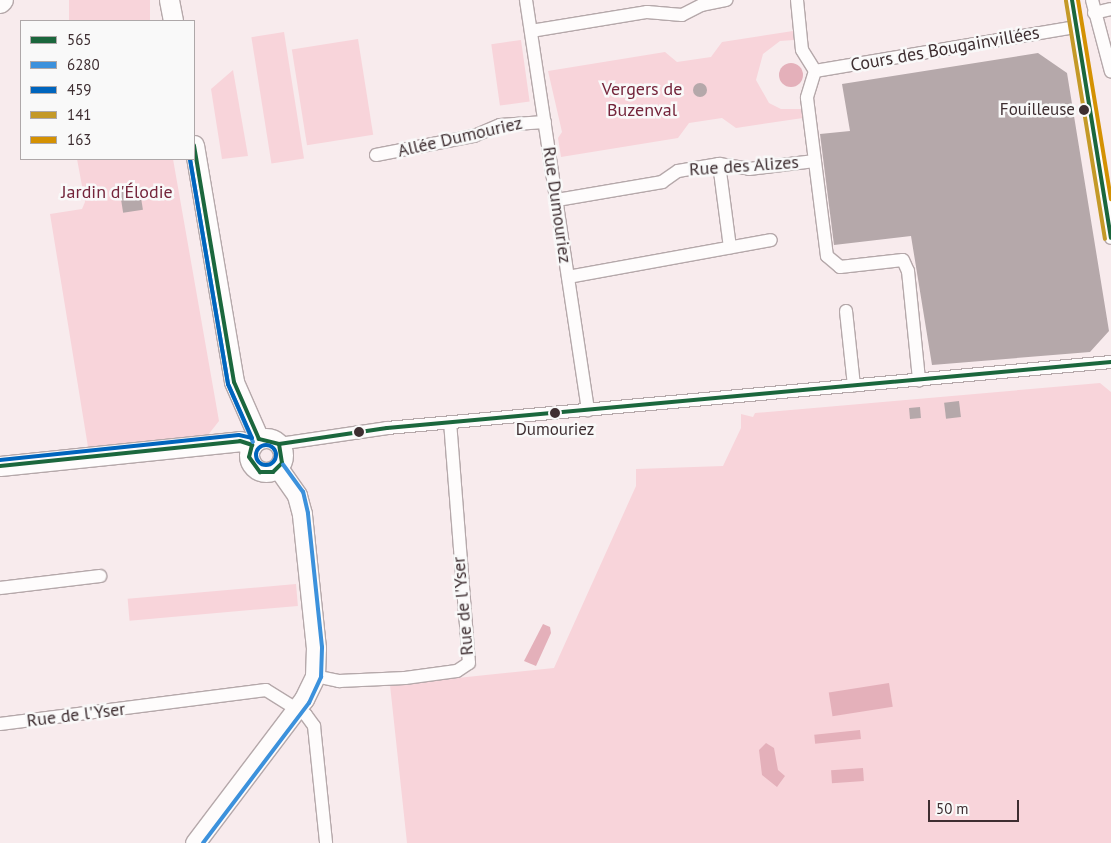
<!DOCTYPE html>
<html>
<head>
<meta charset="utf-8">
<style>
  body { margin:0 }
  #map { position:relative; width:1111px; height:843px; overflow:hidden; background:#f8ebed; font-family:"PT Sans",sans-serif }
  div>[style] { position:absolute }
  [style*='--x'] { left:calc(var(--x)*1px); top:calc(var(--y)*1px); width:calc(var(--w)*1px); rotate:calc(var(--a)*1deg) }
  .green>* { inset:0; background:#f8d4da; transform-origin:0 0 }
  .water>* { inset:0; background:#e4b0ba; transform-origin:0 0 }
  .round { border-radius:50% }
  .building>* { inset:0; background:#b5a8aa; transform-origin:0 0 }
  .roads { filter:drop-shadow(1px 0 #b5a8aa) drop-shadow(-1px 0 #b5a8aa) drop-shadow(0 1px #b5a8aa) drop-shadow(0 -1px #b5a8aa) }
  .street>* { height:12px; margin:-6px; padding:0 6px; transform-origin:6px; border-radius:6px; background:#fefcfc }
  .secondary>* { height:19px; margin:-9.5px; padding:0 9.5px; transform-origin:9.5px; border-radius:9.5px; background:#fefcfc }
  .secondary>.ring { margin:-9.5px; padding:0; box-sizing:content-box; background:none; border:19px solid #fefcfc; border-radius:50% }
  .bus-1>* { height:4px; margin:-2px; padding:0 2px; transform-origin:2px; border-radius:2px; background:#1b673d }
  .bus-2>* { height:4px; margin:-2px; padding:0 2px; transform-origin:2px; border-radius:2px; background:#3c91dc }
  .bus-3>* { height:4px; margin:-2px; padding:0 2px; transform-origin:2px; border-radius:2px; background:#0065bd }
  .bus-3>.ring { margin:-2px; padding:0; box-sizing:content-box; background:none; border:4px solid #0065bd; border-radius:50% }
  .bus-4>* { height:4px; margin:-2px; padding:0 2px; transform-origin:2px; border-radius:2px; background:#c49928 }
  .bus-5>* { height:4px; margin:-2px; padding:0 2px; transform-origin:2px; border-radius:2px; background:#d49102 }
  .dots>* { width:14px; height:14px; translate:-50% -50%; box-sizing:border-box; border:2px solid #f9f9f9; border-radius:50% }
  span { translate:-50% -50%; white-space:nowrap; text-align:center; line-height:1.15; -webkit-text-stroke:5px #f9f9f9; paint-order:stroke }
  .bus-label { font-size:17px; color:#3e2e31 }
  .right { translate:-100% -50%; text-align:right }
  .street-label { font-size:18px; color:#3e2e31 }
  .park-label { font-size:18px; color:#74253b }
  .legend { position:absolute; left:20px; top:20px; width:175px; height:140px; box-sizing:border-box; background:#f9f9f9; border:1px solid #aea8a9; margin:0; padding:6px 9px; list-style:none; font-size:15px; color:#3e2e31 }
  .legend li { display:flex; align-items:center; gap:10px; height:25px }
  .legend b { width:25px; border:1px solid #aea8a9 }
  .scale { position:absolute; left:928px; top:800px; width:91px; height:22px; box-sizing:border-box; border:2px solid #3e2e31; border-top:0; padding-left:6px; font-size:15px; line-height:18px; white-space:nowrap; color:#3e2e31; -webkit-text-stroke:4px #f9f9f9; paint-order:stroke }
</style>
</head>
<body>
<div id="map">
  <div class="green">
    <div style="left:69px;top:0;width:81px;height:21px"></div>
    <div style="clip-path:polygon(793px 31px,794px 40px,780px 41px,763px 54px,756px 80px,769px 103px,781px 109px,803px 109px,803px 118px,736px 128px,722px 118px,689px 123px,678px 138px,561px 157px,558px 138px,562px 132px,548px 71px,665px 52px,677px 62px,711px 57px,722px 42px)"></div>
    <div style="left:284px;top:32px;width:128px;height:33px;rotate:81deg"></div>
    <div style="left:358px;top:39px;width:97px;height:67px;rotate:81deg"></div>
    <div style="left:521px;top:40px;width:62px;height:30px;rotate:82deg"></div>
    <div style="clip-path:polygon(233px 70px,248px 156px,222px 159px,211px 89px)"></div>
    <div style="clip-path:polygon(77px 159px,173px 159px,219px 421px,208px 435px,88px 447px,50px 214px,82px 209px,85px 202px)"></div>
    <div style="clip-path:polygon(1100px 383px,1111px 392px,1111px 843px,407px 843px,390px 685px,554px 668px,636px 486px,636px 469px,723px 466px,741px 428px,741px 414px,753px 417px,755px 413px)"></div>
    <div style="left:296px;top:584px;width:22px;height:169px;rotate:85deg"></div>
  </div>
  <div class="water">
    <div class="round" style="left:779px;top:63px;width:24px;height:24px"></div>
    <div style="clip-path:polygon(543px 624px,550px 627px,551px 633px,536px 666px,524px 661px)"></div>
    <div style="left:889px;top:683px;width:24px;height:61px;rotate:81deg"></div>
    <div style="left:860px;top:730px;width:9px;height:46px;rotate:84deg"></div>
    <div style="clip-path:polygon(766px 743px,774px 748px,778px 770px,785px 776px,777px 787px,762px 775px,759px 750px)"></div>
    <div style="left:863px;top:768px;width:13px;height:32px;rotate:86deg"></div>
  </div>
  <div class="building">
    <div style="clip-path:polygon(1038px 53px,1067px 73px,1109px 331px,1090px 352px,932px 365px,911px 236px,834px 245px,820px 134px,850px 131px,842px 84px)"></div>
    <div class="round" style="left:693px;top:83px;width:14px;height:14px"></div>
    <div style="left:139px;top:185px;width:25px;height:20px;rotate:81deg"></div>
    <div style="left:959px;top:401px;width:16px;height:15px;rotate:83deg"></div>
    <div style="left:920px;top:407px;width:11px;height:11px;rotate:85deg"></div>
  </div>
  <div class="roads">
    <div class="street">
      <div style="--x:526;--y:0;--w:415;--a:81.4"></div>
      <div style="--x:797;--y:0;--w:50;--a:84.3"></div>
      <div style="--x:802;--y:50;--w:25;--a:58"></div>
      <div style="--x:1072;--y:0;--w:241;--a:80.7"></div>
      <div style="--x:1092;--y:0;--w:74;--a:75.2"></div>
      <div style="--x:1094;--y:13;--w:17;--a:-13"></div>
      <div style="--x:531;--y:31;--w:118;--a:-9.3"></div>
      <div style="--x:647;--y:12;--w:35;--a:5"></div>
      <div style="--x:682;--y:15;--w:22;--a:-27"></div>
      <div style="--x:702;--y:5;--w:25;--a:-12"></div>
      <div style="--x:815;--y:71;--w:28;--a:107"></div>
      <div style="--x:807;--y:98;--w:159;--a:82.8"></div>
      <div style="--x:827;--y:256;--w:17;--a:40"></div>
      <div style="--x:840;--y:267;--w:63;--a:-6.3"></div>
      <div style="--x:903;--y:260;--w:12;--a:66"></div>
      <div style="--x:908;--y:271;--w:110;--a:84.2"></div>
      <div style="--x:815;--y:71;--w:265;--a:-9.6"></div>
      <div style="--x:376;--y:155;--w:100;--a:-11"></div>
      <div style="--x:474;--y:136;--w:28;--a:-23"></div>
      <div style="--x:500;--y:125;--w:45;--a:-3.8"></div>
      <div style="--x:719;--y:164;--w:84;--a:82.5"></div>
      <div style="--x:557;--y:200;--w:107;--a:-9.7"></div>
      <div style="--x:662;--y:182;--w:19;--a:-35"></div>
      <div style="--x:678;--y:171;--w:42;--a:-9.7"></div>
      <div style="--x:719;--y:164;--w:30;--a:9"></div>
      <div style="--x:749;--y:169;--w:66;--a:-6.9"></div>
      <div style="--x:568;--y:277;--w:206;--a:-10.3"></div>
      <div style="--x:846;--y:311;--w:75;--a:83.9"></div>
      <div style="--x:279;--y:444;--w:109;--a:-8.4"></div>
      <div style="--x:387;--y:428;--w:727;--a:-5.21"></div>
      <div style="--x:0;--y:588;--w:101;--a:-6.8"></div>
      <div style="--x:315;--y:676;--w:25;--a:12"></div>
      <div style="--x:339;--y:681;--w:66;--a:-2.6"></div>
      <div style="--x:405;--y:678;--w:52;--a:-7.7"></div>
      <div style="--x:457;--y:671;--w:14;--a:-34"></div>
      <div style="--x:469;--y:663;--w:241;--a:-94.5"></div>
      <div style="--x:0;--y:724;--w:268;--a:-7.3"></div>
      <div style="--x:266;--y:690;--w:47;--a:32"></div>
      <div style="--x:306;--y:715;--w:14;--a:54"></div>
      <div style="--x:314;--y:726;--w:118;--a:84.1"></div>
    </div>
    <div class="secondary">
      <div style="--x:169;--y:0;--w:21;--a:79"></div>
      <div style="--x:0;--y:3;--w:4;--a:-45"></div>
      <div style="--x:194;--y:145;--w:240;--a:80.4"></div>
      <div style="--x:234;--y:382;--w:62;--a:66.3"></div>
      <div class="ring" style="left:249px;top:438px;width:15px;height:15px"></div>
      <div style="--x:0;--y:466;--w:241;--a:-5.9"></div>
      <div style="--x:240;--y:441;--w:13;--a:18"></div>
      <div style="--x:195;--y:843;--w:181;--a:-52.9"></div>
      <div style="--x:304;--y:699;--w:25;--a:-64"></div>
      <div style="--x:315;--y:676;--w:28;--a:-88"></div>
      <div style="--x:316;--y:648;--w:135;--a:-96"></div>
      <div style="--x:302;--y:514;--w:20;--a:-105"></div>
      <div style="--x:297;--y:495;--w:33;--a:-125"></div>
    </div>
  </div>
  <div class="bus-1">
    <div style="--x:1072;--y:0;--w:241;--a:80.7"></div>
    <div style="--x:279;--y:444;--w:109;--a:-8.4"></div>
    <div style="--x:387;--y:428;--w:727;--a:-5.21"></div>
    <div style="--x:0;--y:466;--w:241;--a:-5.9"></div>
    <div style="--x:240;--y:441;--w:13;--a:18"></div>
    <div style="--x:252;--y:445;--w:12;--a:104"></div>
    <div style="--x:249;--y:457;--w:19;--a:54"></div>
    <div style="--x:260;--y:472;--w:13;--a:0"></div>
    <div style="--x:273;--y:472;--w:13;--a:-45"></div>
    <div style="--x:282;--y:463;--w:19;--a:-99"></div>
    <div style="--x:279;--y:444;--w:21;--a:-166"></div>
    <div style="--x:259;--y:439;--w:62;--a:-113.7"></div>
    <div style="--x:234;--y:382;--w:240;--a:-99.6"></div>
  </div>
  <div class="bus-2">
    <div style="--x:190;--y:159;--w:228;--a:80.4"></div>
    <div style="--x:228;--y:384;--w:63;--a:66.7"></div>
    <div style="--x:203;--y:843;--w:176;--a:-52.9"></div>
    <div style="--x:309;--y:703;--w:29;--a:-65"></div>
    <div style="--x:321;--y:677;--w:30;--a:-88"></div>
    <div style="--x:322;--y:647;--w:135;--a:-96"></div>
    <div style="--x:308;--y:513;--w:22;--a:-103"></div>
    <div style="--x:303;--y:492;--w:34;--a:-126"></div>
  </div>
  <div class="bus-3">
    <div class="ring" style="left:256px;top:445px;width:16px;height:16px"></div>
    <div style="--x:0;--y:460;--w:240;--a:-6"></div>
    <div style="--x:239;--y:435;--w:13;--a:13"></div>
    <div style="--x:252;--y:438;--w:59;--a:-114"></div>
    <div style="--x:228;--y:384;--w:228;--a:-99.6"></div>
  </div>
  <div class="bus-4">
    <div style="--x:1066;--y:1;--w:241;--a:80.7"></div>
  </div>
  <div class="bus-5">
    <div style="--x:1078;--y:0;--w:202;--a:80.6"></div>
  </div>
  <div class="dots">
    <div style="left:1084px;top:110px;background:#3e2e31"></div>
    <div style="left:555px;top:413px;background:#3e2e31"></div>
    <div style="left:359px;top:432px;background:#3e2e31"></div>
  </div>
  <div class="bus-label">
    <span class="right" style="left:1075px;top:110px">Fouilleuse</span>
    <span style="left:555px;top:430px">Dumouriez</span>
  </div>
  <div class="street-label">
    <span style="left:945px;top:49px;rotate:-10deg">Cours des Bougainvillées</span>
    <span style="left:460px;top:137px;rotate:-13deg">Allée Dumouriez</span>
    <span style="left:744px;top:166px;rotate:-4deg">Rue des Alizes</span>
    <span style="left:557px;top:205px;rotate:82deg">Rue Dumouriez</span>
    <span style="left:463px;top:606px;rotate:-95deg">Rue de l'Yser</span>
    <span style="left:76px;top:715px;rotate:-7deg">Rue de l'Yser</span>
  </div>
  <div class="park-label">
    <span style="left:642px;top:100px">Vergers de<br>Buzenval</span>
    <span style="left:117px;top:192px">Jardin d'Élodie</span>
  </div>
  <ul class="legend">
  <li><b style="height:6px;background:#1b673d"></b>565</li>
  <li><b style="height:6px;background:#3c91dc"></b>6280</li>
  <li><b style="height:6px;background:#0065bd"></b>459</li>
  <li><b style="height:6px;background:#c49928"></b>141</li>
  <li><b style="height:6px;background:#d49102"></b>163</li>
  </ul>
  <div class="scale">50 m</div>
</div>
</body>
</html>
